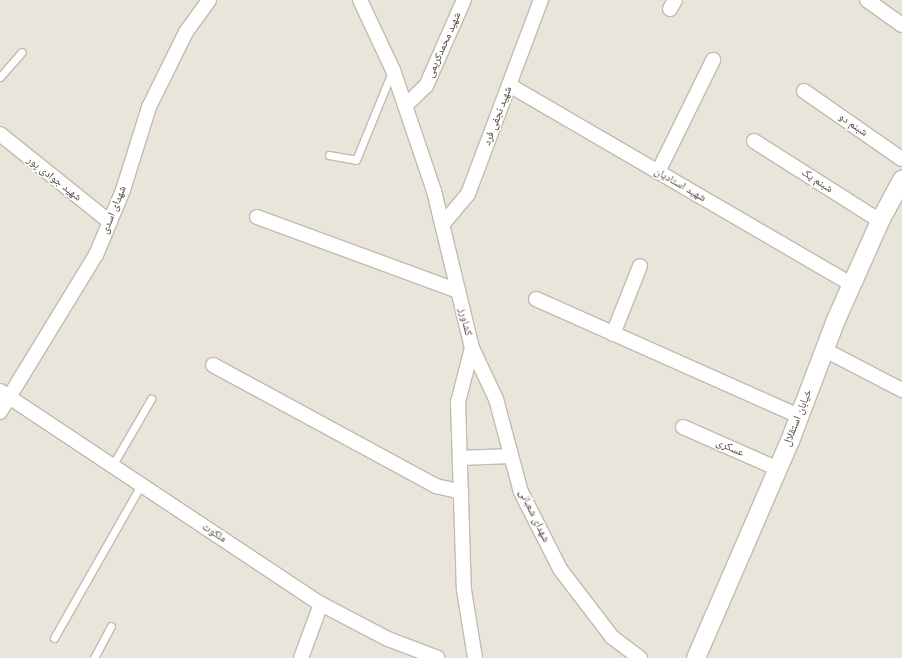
<!DOCTYPE html>
<html>
<head>
<meta charset="utf-8">
<style>
  body { margin:0 }
  #map { position:relative; width:902px; height:658px; overflow:hidden; background:#f6f3ec; font-family:Raleway,"Noto Naskh Arabic",sans-serif }
  div>[style] { position:absolute }
  [style*='--x'] { left:calc(var(--x)*1px); top:calc(var(--y)*1px); width:calc(var(--w)*1px); rotate:calc(var(--a)*1deg) }
  .residential>* { inset:0; background:#eae5da; transform-origin:0 0 }
  .roads { filter:drop-shadow(1px 0 #c2bbae) drop-shadow(-1px 0 #c2bbae) drop-shadow(0 1px #c2bbae) drop-shadow(0 -1px #c2bbae) }
  .service>* { height:7px; margin:-3.5px; padding:0 3.5px; transform-origin:3.5px; border-radius:3.5px; background:#fff }
  .minor>* { height:14px; margin:-7px; padding:0 7px; transform-origin:7px; border-radius:7px; background:#fff }
  .tertiary>* { height:18px; margin:-9px; padding:0 9px; transform-origin:9px; border-radius:9px; background:#fff }
  span { translate:-50% -50%; white-space:nowrap; text-align:center; line-height:1.15; -webkit-text-stroke:3.5px #fff; paint-order:stroke }
  .street-label { font-size:11px; color:#4b4439 }
</style>
</head>
<body>
<div id="map">
  <div class="residential">
    <div style="left:0;top:0;width:902px;height:658px"></div>
  </div>
  <div class="roads">
    <div class="service">
      <div style="--x:0;--y:77;--w:33;--a:-49"></div>
      <div style="--x:329;--y:155;--w:27;--a:10"></div>
      <div style="--x:356;--y:160;--w:95;--a:-67.8"></div>
      <div style="--x:112;--y:466;--w:78;--a:-59.8"></div>
      <div style="--x:54;--y:638;--w:176;--a:-60.4"></div>
      <div style="--x:94;--y:658;--w:36;--a:-62"></div>
    </div>
    <div class="minor">
      <div style="--x:360;--y:0;--w:77;--a:64.8"></div>
      <div style="--x:393;--y:70;--w:128;--a:71.3"></div>
      <div style="--x:434;--y:191;--w:162;--a:76.4"></div>
      <div style="--x:472;--y:348;--w:56;--a:104.5"></div>
      <div style="--x:458;--y:402;--w:188;--a:88.2"></div>
      <div style="--x:464;--y:590;--w:69;--a:80.8"></div>
      <div style="--x:867;--y:0;--w:43;--a:35.5"></div>
      <div style="--x:670;--y:9;--w:10;--a:-61"></div>
      <div style="--x:509;--y:85;--w:397;--a:30.2"></div>
      <div style="--x:804;--y:91;--w:119;--a:34.8"></div>
      <div style="--x:405;--y:106;--w:29;--a:-44"></div>
      <div style="--x:426;--y:86;--w:94;--a:-66.2"></div>
      <div style="--x:0;--y:134;--w:141;--a:38.7"></div>
      <div style="--x:754;--y:141;--w:149;--a:32.4"></div>
      <div style="--x:658;--y:172;--w:125;--a:-63.8"></div>
      <div style="--x:257;--y:217;--w:214;--a:20.2"></div>
      <div style="--x:442;--y:225;--w:40;--a:-50"></div>
      <div style="--x:468;--y:194;--w:207;--a:-69.4"></div>
      <div style="--x:536;--y:299;--w:288;--a:24"></div>
      <div style="--x:613;--y:334;--w:73;--a:-68.3"></div>
      <div style="--x:472;--y:348;--w:56;--a:64.8"></div>
      <div style="--x:496;--y:399;--w:96;--a:75"></div>
      <div style="--x:521;--y:492;--w:86;--a:63.1"></div>
      <div style="--x:560;--y:569;--w:86;--a:52.6"></div>
      <div style="--x:612;--y:637;--w:35;--a:37"></div>
      <div style="--x:825;--y:350;--w:87;--a:27.5"></div>
      <div style="--x:213;--y:365;--w:254;--a:28.5"></div>
      <div style="--x:436;--y:486;--w:26;--a:13"></div>
      <div style="--x:0;--y:391;--w:385;--a:33.6"></div>
      <div style="--x:321;--y:604;--w:76;--a:27.6"></div>
      <div style="--x:388;--y:639;--w:53;--a:20.8"></div>
      <div style="--x:0;--y:412;--w:184;--a:-58.6"></div>
      <div style="--x:96;--y:255;--w:70;--a:-67.4"></div>
      <div style="--x:123;--y:190;--w:87;--a:-72.6"></div>
      <div style="--x:149;--y:107;--w:84;--a:-63.7"></div>
      <div style="--x:186;--y:32;--w:39;--a:-54"></div>
      <div style="--x:683;--y:427;--w:102;--a:23.8"></div>
      <div style="--x:460;--y:458;--w:51;--a:-2.2"></div>
      <div style="--x:301;--y:658;--w:58;--a:-69.7"></div>
    </div>
    <div class="tertiary">
      <div style="--x:696;--y:658;--w:236;--a:-66.6"></div>
      <div style="--x:790;--y:441;--w:129;--a:-69.2"></div>
      <div style="--x:836;--y:320;--w:108;--a:-66"></div>
      <div style="--x:880;--y:221;--w:47;--a:-61.8"></div>
    </div>
  </div>
  <div class="street-label">
    <span style="left:444px;top:45px;rotate:-66deg">شهید محمدکریمی</span>
    <span style="left:498px;top:116px;rotate:-69deg">شهید نجفی فرد</span>
    <span style="left:853px;top:125px;rotate:35deg">شبنم دو</span>
    <span style="left:54px;top:179px;rotate:38deg">شهید جوادی پور</span>
    <span style="left:817px;top:181px;rotate:33deg">شبنم یک</span>
    <span style="left:680px;top:185px;rotate:30deg">شهید استادیان</span>
    <span style="left:114px;top:210px;rotate:-68deg">شهدای اسدی</span>
    <span style="left:465px;top:322px;rotate:76deg">کشاورز</span>
    <span style="left:798px;top:418px;rotate:-68deg">خیابان استقلال</span>
    <span style="left:730px;top:448px;rotate:24deg">عسکری</span>
    <span style="left:534px;top:516px;rotate:64deg">شهدای شعبانی</span>
    <span style="left:214px;top:533px;rotate:33deg">ملکوت</span>
  </div>
</div>
</body>
</html>
